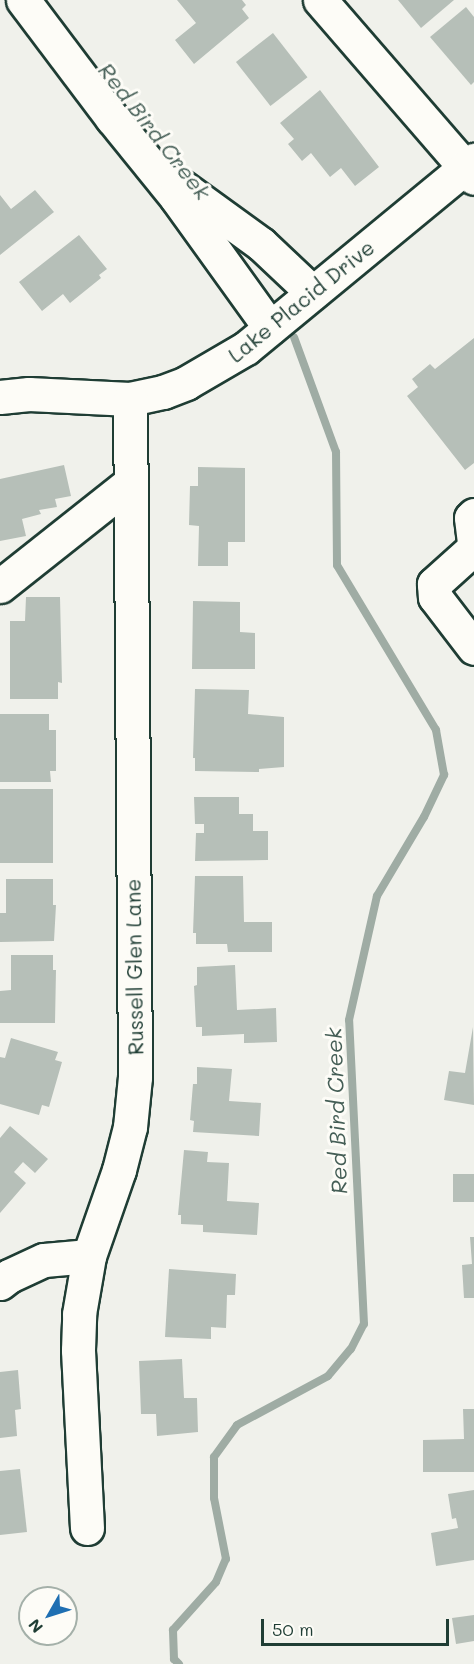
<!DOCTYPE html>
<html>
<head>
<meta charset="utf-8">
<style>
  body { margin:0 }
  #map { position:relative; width:474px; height:1664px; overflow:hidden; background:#f0f1eb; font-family:Mali,sans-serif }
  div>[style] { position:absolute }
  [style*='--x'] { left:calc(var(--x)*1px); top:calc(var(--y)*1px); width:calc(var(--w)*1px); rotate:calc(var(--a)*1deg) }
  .stream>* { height:8px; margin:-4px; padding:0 4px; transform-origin:4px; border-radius:4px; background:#9faca4 }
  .building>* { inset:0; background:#b6bfb8; transform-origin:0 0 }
  .roads { filter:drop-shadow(2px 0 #1f3d34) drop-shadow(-2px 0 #1f3d34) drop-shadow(0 2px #1f3d34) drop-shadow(0 -2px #1f3d34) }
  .minor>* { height:33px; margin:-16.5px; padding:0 16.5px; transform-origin:16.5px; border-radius:16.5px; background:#fdfcf7 }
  span { translate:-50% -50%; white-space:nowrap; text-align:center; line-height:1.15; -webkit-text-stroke:6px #fdfcf7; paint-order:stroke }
  .street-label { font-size:21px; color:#1f3d34 }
  .water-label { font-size:22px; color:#455e56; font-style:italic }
  .north { position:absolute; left:18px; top:1586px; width:60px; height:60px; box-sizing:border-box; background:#fdfcf7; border:2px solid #a4b0a9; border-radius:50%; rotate:231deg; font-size:16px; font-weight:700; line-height:24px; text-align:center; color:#1f3d34 }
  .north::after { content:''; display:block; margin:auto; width:21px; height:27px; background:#1f6fb2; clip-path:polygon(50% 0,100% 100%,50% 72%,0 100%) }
  .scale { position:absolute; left:261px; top:1619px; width:188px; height:27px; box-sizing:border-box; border:3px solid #1f3d34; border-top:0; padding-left:8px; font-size:18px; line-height:21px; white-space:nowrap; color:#1f3d34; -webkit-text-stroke:4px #fdfcf7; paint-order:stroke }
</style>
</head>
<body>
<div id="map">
  <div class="stream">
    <div style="--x:179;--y:1664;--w:7;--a:-135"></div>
    <div style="--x:174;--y:1659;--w:29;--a:-92"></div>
    <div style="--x:173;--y:1630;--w:64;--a:-48.1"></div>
    <div style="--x:216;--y:1582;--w:25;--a:-67"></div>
    <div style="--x:226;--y:1559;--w:62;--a:-101.1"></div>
    <div style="--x:214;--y:1498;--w:41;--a:-90"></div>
    <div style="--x:214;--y:1457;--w:39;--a:-54"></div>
    <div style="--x:237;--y:1425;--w:103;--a:-28.3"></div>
    <div style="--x:328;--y:1376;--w:35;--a:-50"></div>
    <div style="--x:351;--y:1349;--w:28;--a:-63"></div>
    <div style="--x:364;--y:1324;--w:304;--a:-92.8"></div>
    <div style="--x:349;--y:1020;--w:127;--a:-77.3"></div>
    <div style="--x:377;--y:896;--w:92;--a:-59.3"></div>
    <div style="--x:424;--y:817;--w:47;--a:-64.5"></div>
    <div style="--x:444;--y:775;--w:46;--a:-100.1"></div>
    <div style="--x:436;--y:730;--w:192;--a:-121"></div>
    <div style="--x:337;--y:565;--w:113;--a:-90.5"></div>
    <div style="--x:336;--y:452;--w:122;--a:-110.1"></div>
  </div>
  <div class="building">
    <div style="clip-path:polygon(177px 0,242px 0,246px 5px,242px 9px,249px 18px,194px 64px,175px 40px,196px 23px)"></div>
    <div style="clip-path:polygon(398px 0,454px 0,421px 28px)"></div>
    <div style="clip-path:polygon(466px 7px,474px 17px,474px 82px,471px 85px,430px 37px)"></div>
    <div style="left:273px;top:33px;width:56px;height:47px;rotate:52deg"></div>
    <div style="clip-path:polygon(320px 90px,379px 167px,355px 186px,341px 168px,330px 177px,311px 153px,302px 161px,288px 144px,294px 139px,280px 123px)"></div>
    <div style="clip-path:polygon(35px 190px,54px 212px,0 255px,0 195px,11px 209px)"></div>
    <div style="clip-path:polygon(79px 235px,107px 269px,99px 275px,101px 278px,70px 303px,63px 294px,42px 311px,19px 282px)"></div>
    <div style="clip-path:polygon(474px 338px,474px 463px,465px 470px,407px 396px,418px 387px,412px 379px,430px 364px,435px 369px)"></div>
    <div style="clip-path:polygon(64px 465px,71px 496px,55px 499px,57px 507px,39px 510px,41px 514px,22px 519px,26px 536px,0 541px,0 479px)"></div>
    <div style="clip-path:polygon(198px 467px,245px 468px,245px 542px,228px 542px,228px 566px,198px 566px,199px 526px,189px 525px,190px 486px,198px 486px)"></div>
    <div style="clip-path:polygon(26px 597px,60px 597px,62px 683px,58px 682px,58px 699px,10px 699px,10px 621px,25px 621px)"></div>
    <div style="clip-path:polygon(193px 601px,240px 602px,240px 632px,255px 633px,255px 669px,192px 669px)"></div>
    <div style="clip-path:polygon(195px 689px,249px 690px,248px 714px,284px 717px,284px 767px,259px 769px,259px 772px,195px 771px,195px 758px,193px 758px)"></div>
    <div style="clip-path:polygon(0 714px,49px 714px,49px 730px,56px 730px,56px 771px,50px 771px,51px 782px,0 782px)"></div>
    <div style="left:0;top:789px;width:53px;height:74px"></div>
    <div style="clip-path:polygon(194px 797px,239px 797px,239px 814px,253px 814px,253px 831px,268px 831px,268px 860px,195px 861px,196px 833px,204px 833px,204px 824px,195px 824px)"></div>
    <div style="clip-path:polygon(195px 876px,243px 876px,244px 922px,272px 922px,272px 952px,228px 952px,227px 944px,196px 944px,196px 933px,193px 933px)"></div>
    <div style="clip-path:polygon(6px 879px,53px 879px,53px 905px,56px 905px,54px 941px,0 942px,0 913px,6px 913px)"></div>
    <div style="clip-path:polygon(11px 955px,53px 955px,53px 970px,56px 970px,55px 1023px,0 1023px,0 991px,11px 990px)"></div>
    <div style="clip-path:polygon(235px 965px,237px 1010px,276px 1008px,277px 1042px,244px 1043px,244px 1034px,202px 1036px,202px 1027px,196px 1027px,194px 986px,197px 985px,197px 967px)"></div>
    <div style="clip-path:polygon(473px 1027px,474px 1105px,444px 1100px,449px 1071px,465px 1073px)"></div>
    <div style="clip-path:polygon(11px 1038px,58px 1052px,55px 1060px,62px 1062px,49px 1107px,42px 1105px,39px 1115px,0 1104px,0 1057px,5px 1058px)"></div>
    <div style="clip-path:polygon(197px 1067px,232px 1069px,229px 1101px,261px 1103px,259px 1136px,193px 1132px,194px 1121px,190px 1120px,193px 1084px,197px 1084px)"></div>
    <div style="clip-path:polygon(10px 1126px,48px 1159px,35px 1173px,23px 1162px,14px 1172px,26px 1183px,0 1213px,0 1138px)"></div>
    <div style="clip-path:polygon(184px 1150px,208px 1152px,207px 1162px,229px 1163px,227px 1201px,259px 1203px,257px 1235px,203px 1232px,203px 1225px,181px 1224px,181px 1215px,178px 1215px)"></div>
    <div style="left:453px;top:1174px;width:21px;height:28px"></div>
    <div style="clip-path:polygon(470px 1237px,474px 1237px,474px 1298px,464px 1298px,462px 1265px,472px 1264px)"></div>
    <div style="clip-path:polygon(169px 1269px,236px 1274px,235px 1295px,227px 1295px,226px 1328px,211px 1327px,211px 1339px,165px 1337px)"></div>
    <div style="clip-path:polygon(182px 1359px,184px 1398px,197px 1398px,198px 1432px,157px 1436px,156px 1414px,141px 1414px,139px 1361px)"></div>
    <div style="clip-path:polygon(18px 1370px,21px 1409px,15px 1410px,17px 1436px,0 1438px,0 1372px)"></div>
    <div style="clip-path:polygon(463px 1409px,474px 1409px,474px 1472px,423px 1472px,423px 1440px,464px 1439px)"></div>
    <div style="clip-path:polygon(20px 1469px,27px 1532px,0 1535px,0 1471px)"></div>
    <div style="clip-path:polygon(474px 1490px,474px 1560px,436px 1566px,431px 1533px,458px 1528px,456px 1518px,452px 1519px,448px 1494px)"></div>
    <div style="clip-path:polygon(474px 1615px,474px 1641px,456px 1644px,452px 1618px)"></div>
  </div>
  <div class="roads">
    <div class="minor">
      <div style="--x:23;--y:0;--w:148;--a:53"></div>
      <div style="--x:112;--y:118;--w:102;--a:51"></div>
      <div style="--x:176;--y:197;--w:161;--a:54.3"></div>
      <div style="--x:320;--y:0;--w:235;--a:49.1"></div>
      <div style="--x:177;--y:183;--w:104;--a:36"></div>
      <div style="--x:261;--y:244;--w:71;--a:43.3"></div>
      <div style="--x:0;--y:397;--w:29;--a:-6"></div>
      <div style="--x:29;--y:394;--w:101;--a:2.8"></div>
      <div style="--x:130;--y:399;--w:34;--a:-12"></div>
      <div style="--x:163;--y:392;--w:25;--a:-21"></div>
      <div style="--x:186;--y:383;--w:69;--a:-30.3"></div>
      <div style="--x:246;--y:348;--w:296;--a:-39.5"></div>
      <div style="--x:474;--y:515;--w:4;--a:135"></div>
      <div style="--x:471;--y:518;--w:26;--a:83"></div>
      <div style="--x:474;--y:548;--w:54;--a:138"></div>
      <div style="--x:434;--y:584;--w:13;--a:86"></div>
      <div style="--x:435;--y:597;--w:64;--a:52.6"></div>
      <div style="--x:0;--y:586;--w:166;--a:-38.4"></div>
      <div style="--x:0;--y:1283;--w:11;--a:-38"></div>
      <div style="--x:9;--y:1276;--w:38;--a:-25"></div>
      <div style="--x:44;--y:1260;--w:45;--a:-5.1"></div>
      <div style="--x:87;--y:1528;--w:178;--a:-92.9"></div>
      <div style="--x:78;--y:1350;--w:36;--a:-88"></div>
      <div style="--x:79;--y:1314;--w:59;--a:-80.2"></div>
      <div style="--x:89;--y:1256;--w:91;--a:-70.8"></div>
      <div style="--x:119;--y:1170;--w:44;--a:-75.7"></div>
      <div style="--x:130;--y:1127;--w:50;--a:-84.3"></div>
      <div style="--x:135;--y:1077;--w:678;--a:-90.42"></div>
    </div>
  </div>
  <div class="street-label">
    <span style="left:301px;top:301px;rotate:-39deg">Lake Placid Drive</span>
    <span style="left:134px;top:967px;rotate:-91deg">Russell Glen Lane</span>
  </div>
  <div class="water-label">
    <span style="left:155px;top:131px;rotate:52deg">Red Bird Creek</span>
    <span style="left:336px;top:1111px;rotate:-92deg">Red Bird Creek</span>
  </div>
  <div class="north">N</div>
  <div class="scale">50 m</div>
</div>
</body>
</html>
